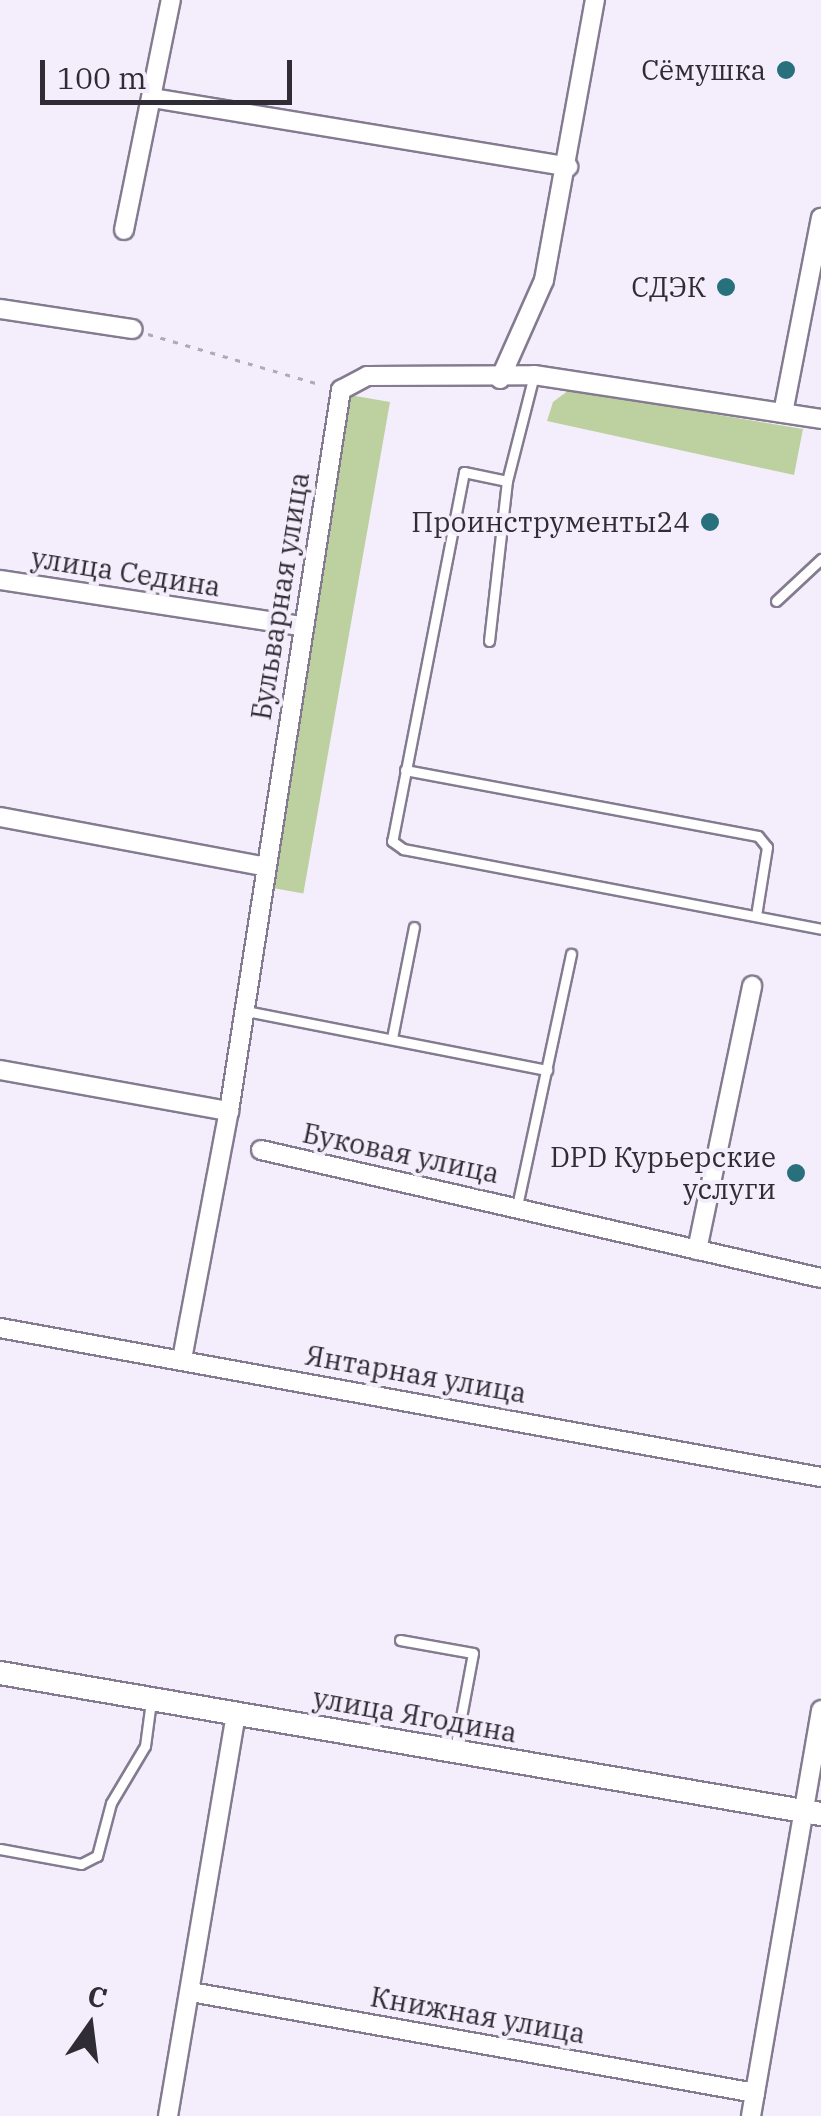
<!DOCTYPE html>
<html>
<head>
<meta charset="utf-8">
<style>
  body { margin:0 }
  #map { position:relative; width:821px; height:2116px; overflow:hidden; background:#f4eefc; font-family:"IBM Plex Serif",serif }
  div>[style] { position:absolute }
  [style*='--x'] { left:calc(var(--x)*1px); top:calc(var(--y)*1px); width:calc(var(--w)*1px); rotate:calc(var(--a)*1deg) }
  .green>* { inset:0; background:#bdd09f; transform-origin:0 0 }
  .path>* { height:2.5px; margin-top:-1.25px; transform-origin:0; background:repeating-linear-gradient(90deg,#afaab6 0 5px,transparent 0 13px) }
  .roads { filter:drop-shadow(2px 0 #847b90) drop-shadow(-2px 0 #847b90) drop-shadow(0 2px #847b90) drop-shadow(0 -2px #847b90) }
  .service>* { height:9px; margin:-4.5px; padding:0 4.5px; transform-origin:4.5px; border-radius:4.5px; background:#fff }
  .minor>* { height:18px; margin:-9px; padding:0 9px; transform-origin:9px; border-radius:9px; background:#fff }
  .tertiary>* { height:22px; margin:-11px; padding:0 11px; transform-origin:11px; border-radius:11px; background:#fff }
  .dots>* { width:28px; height:28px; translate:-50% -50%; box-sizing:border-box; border:5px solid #f4eefc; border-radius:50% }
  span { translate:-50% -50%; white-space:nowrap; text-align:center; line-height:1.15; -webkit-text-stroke:8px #f4eefc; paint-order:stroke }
  .poi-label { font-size:28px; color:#302c35 }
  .right { translate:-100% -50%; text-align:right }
  .street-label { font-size:28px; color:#302c35 }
  .north { position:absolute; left:40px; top:1976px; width:100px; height:100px; -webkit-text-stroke:8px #f4eefc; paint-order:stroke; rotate:14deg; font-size:28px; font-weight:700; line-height:40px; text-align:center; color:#302c35 }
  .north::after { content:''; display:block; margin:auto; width:35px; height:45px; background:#302c35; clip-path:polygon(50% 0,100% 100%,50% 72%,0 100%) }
  .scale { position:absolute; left:40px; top:60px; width:252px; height:45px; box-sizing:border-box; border:5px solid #302c35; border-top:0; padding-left:12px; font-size:30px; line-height:35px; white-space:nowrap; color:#302c35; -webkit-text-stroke:8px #f4eefc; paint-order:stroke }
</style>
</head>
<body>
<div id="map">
  <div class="green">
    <div style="clip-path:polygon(569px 390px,803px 429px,794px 475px,547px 421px,553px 402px)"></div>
    <div style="left:390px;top:402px;width:499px;height:41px;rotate:100deg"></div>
  </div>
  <div class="path">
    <div style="--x:148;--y:334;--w:181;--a:16.3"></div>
  </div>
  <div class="roads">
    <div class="service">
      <div style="--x:507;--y:481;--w:44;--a:-168.2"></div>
      <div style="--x:464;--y:472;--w:376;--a:101"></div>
      <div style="--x:392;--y:841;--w:14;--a:36"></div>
      <div style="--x:403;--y:849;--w:426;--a:10.8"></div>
      <div style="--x:776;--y:601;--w:62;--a:-43"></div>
      <div style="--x:489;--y:641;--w:161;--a:-83.6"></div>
      <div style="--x:507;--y:481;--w:109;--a:-75.7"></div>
      <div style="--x:405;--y:770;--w:359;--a:10.6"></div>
      <div style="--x:758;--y:836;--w:14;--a:51"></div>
      <div style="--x:767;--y:847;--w:70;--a:99.1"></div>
      <div style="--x:246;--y:1011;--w:307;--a:11.1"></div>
      <div style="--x:392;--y:1038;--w:113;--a:-78.8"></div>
      <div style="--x:517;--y:1206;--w:258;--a:-77.9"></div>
      <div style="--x:400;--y:1640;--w:74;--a:10.1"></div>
      <div style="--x:473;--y:1653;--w:98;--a:100.6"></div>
      <div style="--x:0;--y:1849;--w:82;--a:10.5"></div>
      <div style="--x:81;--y:1864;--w:18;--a:-27"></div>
      <div style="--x:97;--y:1856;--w:55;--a:-75.2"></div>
      <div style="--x:111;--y:1803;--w:66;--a:-59.2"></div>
      <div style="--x:145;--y:1746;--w:45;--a:-82.4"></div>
    </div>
    <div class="minor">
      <div style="--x:153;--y:98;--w:421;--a:9.4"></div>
      <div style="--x:124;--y:230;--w:235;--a:-78.5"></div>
      <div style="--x:0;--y:309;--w:134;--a:8.6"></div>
      <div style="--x:500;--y:379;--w:108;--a:-66"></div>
      <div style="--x:544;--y:280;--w:285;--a:-79.7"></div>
      <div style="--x:783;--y:413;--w:199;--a:-79"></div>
      <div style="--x:0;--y:580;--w:305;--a:8.7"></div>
      <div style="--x:0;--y:817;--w:271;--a:10.6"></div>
      <div style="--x:0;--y:1070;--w:233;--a:10.2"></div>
      <div style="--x:261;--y:1150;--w:574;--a:12.88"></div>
      <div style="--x:697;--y:1250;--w:270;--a:-78.2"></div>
      <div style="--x:0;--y:1328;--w:834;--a:10.29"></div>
      <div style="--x:182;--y:1359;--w:252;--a:-79.3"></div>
      <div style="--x:229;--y:1111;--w:730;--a:-81.17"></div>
      <div style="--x:341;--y:390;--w:30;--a:-28"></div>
      <div style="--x:367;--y:376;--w:167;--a:-0.3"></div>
      <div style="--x:534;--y:375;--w:290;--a:8.7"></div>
      <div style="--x:191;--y:1992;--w:573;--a:10.15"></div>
      <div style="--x:168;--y:2116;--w:407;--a:-80.4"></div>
      <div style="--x:751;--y:2116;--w:412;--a:-80.2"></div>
    </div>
    <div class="tertiary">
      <div style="--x:0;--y:1673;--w:833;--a:9.75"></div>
    </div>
  </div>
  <div class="dots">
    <div style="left:786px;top:70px;background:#29707d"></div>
    <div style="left:726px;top:287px;background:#29707d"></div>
    <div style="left:710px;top:522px;background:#29707d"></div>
    <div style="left:796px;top:1173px;background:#29707d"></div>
  </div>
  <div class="poi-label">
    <span class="right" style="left:766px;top:70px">Сёмушка</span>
    <span class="right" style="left:706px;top:287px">СДЭК</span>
    <span class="right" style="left:690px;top:522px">Проинструменты24</span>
    <span class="right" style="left:776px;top:1173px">DPD Курьерские<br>услуги</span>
  </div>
  <div class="street-label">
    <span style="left:126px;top:572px;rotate:9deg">улица Седина</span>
    <span style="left:280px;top:596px;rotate:-81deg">Бульварная улица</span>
    <span style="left:401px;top:1153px;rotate:12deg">Буковая улица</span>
    <span style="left:416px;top:1374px;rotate:10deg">Янтарная улица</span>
    <span style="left:415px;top:1715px;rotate:10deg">улица Ягодина</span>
    <span style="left:478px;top:2015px;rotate:10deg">Книжная улица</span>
  </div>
  <div class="north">С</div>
  <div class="scale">100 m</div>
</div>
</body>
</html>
